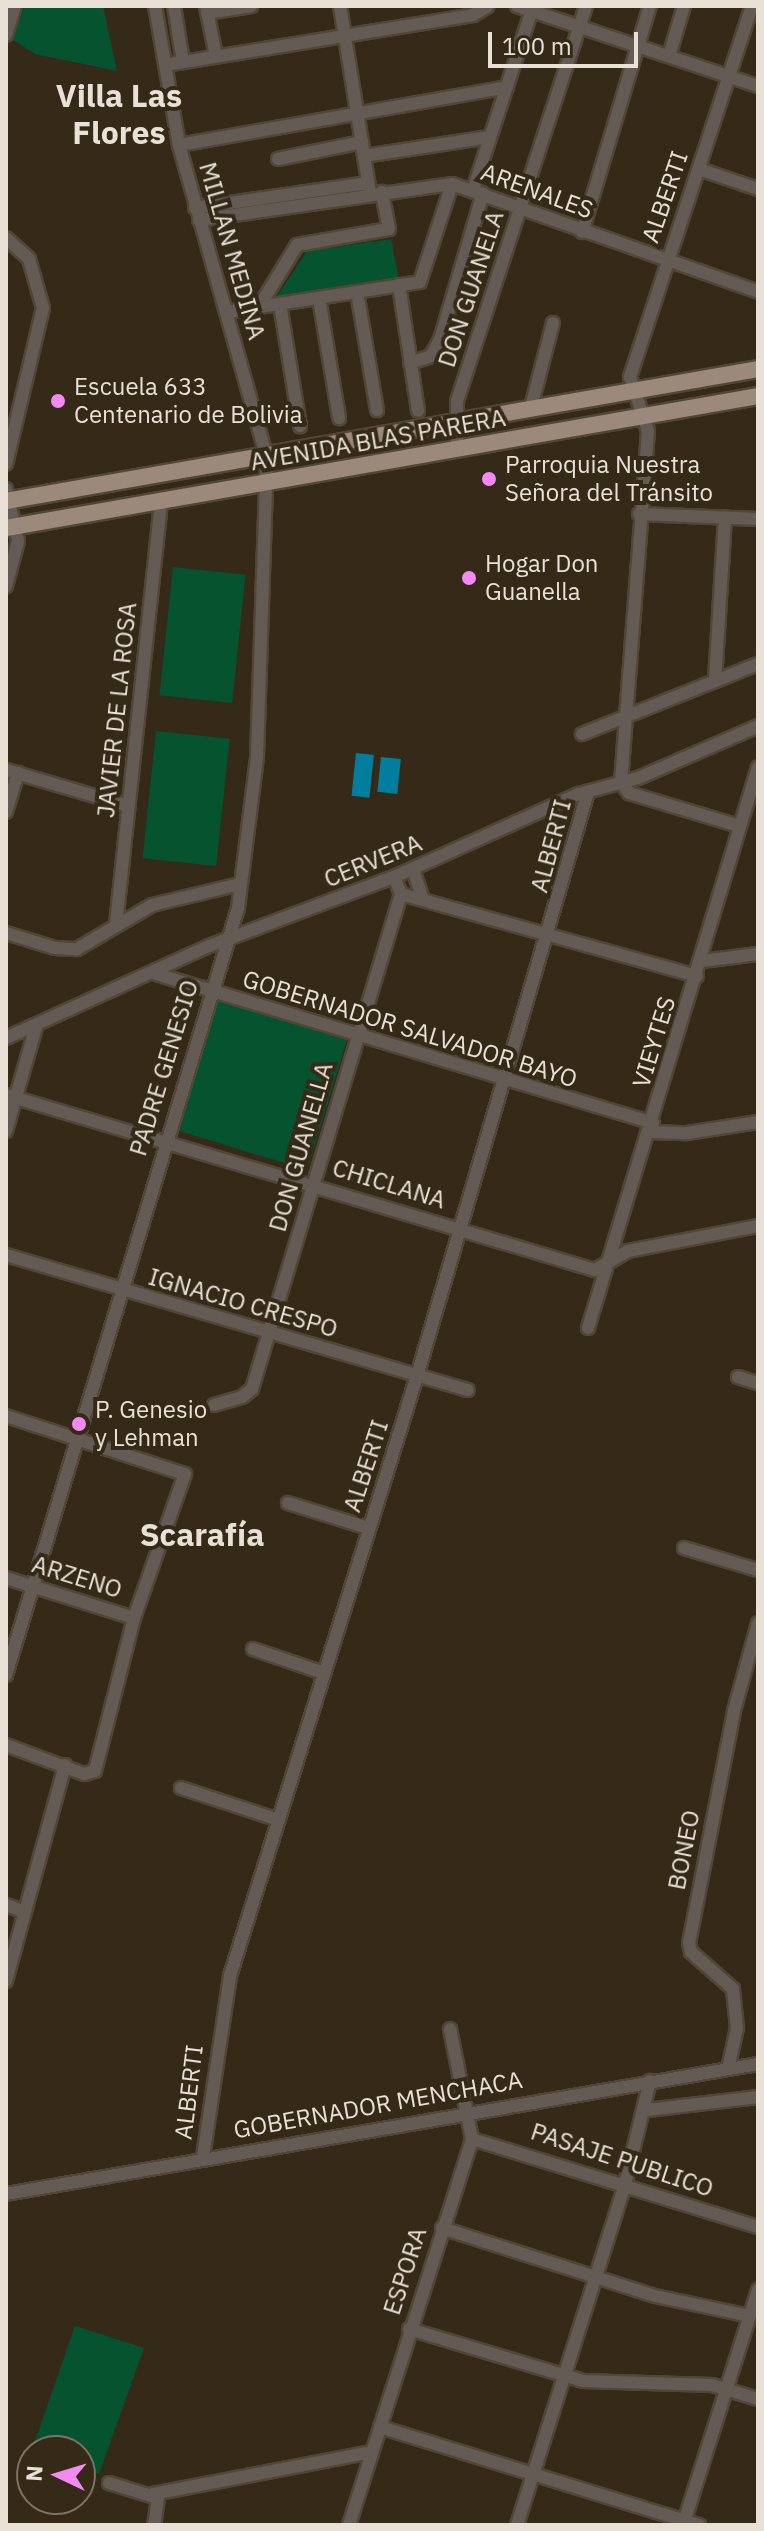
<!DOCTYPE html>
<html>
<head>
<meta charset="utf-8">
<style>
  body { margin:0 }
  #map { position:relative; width:764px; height:2531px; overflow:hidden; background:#352a18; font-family:"IBM Plex Sans",sans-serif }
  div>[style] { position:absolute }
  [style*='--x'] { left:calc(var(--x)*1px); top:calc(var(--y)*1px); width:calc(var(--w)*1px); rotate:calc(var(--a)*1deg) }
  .green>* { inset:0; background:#065330; transform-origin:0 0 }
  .water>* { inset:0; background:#017d9d; transform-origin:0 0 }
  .roads { filter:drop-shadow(2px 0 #524736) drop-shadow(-2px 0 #524736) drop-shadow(0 2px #524736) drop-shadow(0 -2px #524736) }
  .minor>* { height:12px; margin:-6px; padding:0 6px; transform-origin:6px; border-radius:6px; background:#645b54 }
  .major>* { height:16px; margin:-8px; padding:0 8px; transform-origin:8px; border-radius:8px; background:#9b897b }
  .dots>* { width:22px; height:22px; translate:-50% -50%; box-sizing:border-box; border:4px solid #352a18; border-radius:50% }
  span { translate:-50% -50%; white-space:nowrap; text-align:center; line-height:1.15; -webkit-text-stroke:8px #352a18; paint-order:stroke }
  .street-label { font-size:24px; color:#e9e1d6 }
  .poi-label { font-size:24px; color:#e9e1d6 }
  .left { translate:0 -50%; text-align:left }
  .district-label { font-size:32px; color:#e9e1d6; font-weight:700 }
  .frame { position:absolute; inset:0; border:8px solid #e9e1d6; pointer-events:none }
  .north { position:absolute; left:16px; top:2435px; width:80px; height:80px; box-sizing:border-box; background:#352a18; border:2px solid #7d7364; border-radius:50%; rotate:274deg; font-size:22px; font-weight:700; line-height:32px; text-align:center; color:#e9e1d6 }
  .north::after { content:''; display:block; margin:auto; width:28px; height:36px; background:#f38af2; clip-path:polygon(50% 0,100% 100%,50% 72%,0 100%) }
  .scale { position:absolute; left:488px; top:32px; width:150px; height:36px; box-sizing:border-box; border:4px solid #e9e1d6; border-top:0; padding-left:10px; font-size:24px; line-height:28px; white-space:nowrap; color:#e9e1d6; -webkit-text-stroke:6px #352a18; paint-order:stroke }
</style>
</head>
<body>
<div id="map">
  <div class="green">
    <div style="clip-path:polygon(24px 6px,103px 6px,117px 71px,35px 54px,13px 40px)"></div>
    <div style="clip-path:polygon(391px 239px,399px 280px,276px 298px,307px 251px)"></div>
    <div style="left:173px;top:567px;width:73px;height:129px;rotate:6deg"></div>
    <div style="left:156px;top:731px;width:74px;height:128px;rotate:6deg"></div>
    <div style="left:216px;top:1000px;width:137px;height:136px;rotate:17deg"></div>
    <div style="clip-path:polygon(75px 2326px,144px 2348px,99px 2474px,80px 2467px,80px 2451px,32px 2450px)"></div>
  </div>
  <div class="water">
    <div style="left:356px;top:753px;width:18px;height:43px;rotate:6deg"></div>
    <div style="left:381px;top:757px;width:20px;height:35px;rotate:6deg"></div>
  </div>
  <div class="roads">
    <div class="minor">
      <div style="--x:174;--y:6;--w:57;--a:80.9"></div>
      <div style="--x:206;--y:6;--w:51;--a:78.7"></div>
      <div style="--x:340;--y:6;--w:189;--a:80.9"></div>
      <div style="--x:517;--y:6;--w:254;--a:18.4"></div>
      <div style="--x:207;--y:13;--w:45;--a:-9"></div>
      <div style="--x:6;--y:35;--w:30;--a:-73"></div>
      <div style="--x:669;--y:56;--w:52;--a:-73.3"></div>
      <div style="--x:165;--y:65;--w:312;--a:-9.2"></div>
      <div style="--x:473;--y:15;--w:17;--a:-31"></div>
      <div style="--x:179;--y:145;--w:333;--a:-10"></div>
      <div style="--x:364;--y:156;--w:127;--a:-8.6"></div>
      <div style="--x:278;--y:159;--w:86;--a:-11.4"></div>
      <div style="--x:699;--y:169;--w:62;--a:18.7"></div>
      <div style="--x:473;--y:190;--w:194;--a:-71.9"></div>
      <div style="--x:195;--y:208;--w:175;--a:-8.2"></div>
      <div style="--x:199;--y:220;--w:256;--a:-8.1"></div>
      <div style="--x:452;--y:184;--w:324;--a:19.4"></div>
      <div style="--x:582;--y:232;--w:236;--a:-73.3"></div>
      <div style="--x:6;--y:238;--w:31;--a:42"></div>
      <div style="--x:29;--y:259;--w:51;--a:74.1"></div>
      <div style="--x:43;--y:308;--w:160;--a:103.3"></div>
      <div style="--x:399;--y:285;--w:127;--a:81.4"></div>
      <div style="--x:357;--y:292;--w:120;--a:80.4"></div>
      <div style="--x:319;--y:298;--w:122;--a:80.5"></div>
      <div style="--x:280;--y:304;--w:124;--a:80.7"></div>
      <div style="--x:259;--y:307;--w:73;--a:-58.5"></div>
      <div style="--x:297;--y:245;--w:93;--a:-9.9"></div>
      <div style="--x:389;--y:229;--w:38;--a:-101"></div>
      <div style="--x:227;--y:312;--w:195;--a:-8.8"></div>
      <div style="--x:420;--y:282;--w:103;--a:-71.9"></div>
      <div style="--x:410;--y:363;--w:22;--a:-18"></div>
      <div style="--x:431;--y:356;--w:18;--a:-61"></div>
      <div style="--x:440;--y:340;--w:153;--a:-73.7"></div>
      <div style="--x:530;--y:411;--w:91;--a:-75.4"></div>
      <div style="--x:457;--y:451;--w:50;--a:-90"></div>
      <div style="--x:457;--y:401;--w:416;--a:-71.9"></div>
      <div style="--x:6;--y:489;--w:53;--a:77"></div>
      <div style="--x:18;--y:541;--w:47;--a:104.9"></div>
      <div style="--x:639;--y:514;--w:119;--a:2.4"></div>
      <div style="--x:715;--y:681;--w:164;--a:-86.5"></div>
      <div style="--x:582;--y:734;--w:189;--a:-21.7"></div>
      <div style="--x:6;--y:770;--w:128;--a:16.3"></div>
      <div style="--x:6;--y:812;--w:41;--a:-72.9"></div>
      <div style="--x:739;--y:826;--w:115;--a:-163.3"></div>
      <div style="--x:629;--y:793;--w:14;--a:-126"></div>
      <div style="--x:621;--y:782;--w:352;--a:-85.6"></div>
      <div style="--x:648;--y:431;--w:57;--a:-108.4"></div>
      <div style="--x:630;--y:377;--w:391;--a:-71.8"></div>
      <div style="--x:413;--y:869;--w:29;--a:72"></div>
      <div style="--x:401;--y:894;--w:307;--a:15.5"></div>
      <div style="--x:116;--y:924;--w:426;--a:-83.9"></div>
      <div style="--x:6;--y:933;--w:51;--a:17"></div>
      <div style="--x:55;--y:948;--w:22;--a:3"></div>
      <div style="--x:77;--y:949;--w:87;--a:-30.4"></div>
      <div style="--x:152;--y:905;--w:90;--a:-13.4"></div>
      <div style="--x:702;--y:961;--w:56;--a:-7.1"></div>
      <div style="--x:156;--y:974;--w:519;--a:16.69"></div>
      <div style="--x:6;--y:1038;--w:223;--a:-24.4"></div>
      <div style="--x:209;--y:946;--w:197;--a:-20.5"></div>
      <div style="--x:394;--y:877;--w:203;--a:-24.2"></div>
      <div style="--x:579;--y:794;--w:61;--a:-15.2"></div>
      <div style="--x:638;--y:778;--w:131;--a:-23.4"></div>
      <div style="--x:6;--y:1095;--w:614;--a:16.55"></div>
      <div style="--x:595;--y:1270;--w:38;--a:-30"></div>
      <div style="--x:628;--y:1251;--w:132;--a:-10.9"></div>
      <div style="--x:6;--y:1131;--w:108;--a:-73.9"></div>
      <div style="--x:650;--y:1132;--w:37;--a:2"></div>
      <div style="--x:687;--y:1133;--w:72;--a:-8.8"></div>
      <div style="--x:6;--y:1255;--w:481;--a:16.3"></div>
      <div style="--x:588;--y:1328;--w:586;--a:-73.14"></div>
      <div style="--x:738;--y:1377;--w:21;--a:17"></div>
      <div style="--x:214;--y:1405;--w:29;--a:-16"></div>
      <div style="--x:242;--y:1397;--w:13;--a:-39"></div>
      <div style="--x:252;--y:1389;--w:517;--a:-73.25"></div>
      <div style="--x:401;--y:894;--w:18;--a:-112"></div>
      <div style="--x:6;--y:1416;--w:188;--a:18"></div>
      <div style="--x:185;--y:1474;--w:153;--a:109.5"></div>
      <div style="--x:134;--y:1618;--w:158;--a:104.3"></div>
      <div style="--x:95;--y:1771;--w:11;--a:165"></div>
      <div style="--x:84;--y:1774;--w:83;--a:-159.6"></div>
      <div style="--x:288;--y:1503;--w:85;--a:17.2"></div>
      <div style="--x:684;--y:1548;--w:77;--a:16.6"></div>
      <div style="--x:6;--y:1578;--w:134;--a:17.4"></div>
      <div style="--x:253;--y:1649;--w:75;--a:18.7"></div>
      <div style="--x:6;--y:1675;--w:801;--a:-73.17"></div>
      <div style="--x:238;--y:908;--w:152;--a:-82.8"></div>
      <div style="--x:257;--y:757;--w:299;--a:-88.1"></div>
      <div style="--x:267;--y:458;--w:325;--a:-105.7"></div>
      <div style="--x:179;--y:145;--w:141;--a:-99.8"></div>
      <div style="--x:181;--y:1788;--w:103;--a:18.1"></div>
      <div style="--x:6;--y:1905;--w:20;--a:20"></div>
      <div style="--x:6;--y:1981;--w:224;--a:-74.7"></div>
      <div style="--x:728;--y:2069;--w:42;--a:-77.6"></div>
      <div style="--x:737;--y:2028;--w:39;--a:-96"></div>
      <div style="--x:733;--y:1989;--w:56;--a:-138.6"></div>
      <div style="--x:691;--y:1952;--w:9;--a:-103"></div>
      <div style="--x:689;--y:1943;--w:236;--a:-79"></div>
      <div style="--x:734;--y:1711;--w:91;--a:-74.7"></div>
      <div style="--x:647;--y:2110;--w:112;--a:-6.7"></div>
      <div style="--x:472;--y:2139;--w:299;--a:17.1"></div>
      <div style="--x:203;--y:2157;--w:183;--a:-81.5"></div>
      <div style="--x:230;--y:1976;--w:628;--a:-72.69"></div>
      <div style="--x:417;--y:1376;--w:609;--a:-73.68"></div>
      <div style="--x:6;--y:2194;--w:763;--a:-9.81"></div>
      <div style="--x:442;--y:2228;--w:224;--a:17.7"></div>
      <div style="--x:655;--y:2296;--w:97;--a:11.9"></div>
      <div style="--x:409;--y:2329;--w:182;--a:16.6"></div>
      <div style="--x:583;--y:2381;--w:129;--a:1.8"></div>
      <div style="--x:712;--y:2385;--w:48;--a:16.9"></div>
      <div style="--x:380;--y:2427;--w:334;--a:17.1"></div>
      <div style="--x:109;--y:2483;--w:51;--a:17"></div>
      <div style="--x:158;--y:2498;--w:27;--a:98"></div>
      <div style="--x:153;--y:2494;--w:223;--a:-10.9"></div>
      <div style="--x:349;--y:2525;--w:405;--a:-72.3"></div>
      <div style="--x:472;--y:2139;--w:112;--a:-101.3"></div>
      <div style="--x:517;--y:2525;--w:358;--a:-72.4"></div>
      <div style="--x:625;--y:2184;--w:106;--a:-76.4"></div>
      <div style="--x:683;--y:2525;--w:247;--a:-72.3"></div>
    </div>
    <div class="major">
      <div style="--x:6;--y:501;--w:763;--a:-9.96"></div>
      <div style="--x:6;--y:528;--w:763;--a:-9.96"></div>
    </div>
  </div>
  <div class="dots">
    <div style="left:58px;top:401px;background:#f38af2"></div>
    <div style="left:489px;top:479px;background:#f38af2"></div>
    <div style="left:469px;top:578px;background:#f38af2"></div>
    <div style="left:79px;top:1424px;background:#f38af2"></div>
  </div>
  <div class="street-label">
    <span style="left:537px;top:191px;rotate:20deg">ARENALES</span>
    <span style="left:665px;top:197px;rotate:-71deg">ALBERTI</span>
    <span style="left:232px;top:251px;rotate:74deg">MILLAN MEDINA</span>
    <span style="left:471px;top:289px;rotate:-72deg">DON GUANELA</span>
    <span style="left:378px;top:440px;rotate:-10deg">AVENIDA BLAS PARERA</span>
    <span style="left:117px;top:710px;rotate:-84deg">JAVIER DE LA ROSA</span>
    <span style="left:551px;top:846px;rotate:-75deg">ALBERTI</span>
    <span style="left:373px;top:861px;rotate:-22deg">CERVERA</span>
    <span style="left:410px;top:1029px;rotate:17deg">GOBERNADOR SALVADOR BAYO</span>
    <span style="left:654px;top:1042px;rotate:-73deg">VIEYTES</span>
    <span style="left:164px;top:1068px;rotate:-73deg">PADRE GENESIO</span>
    <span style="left:301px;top:1147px;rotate:-74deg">DON GUANELLA</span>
    <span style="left:389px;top:1184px;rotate:17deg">CHICLANA</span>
    <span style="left:243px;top:1303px;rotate:16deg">IGNACIO CRESPO</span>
    <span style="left:366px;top:1466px;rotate:-72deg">ALBERTI</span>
    <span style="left:77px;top:1577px;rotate:17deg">ARZENO</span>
    <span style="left:684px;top:1850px;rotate:-79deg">BONEO</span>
    <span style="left:189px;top:2092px;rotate:-83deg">ALBERTI</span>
    <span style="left:378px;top:2105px;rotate:-10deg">GOBERNADOR MENCHACA</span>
    <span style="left:622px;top:2160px;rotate:18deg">PASAJE PUBLICO</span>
    <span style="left:405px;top:2271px;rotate:-72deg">ESPORA</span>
  </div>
  <div class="poi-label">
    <span class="left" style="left:74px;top:401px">Escuela 633<br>Centenario de Bolivia</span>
    <span class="left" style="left:505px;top:479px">Parroquia Nuestra<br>Señora del Tránsito</span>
    <span class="left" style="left:485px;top:578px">Hogar Don<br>Guanella</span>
    <span class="left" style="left:95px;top:1424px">P. Genesio<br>y Lehman</span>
  </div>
  <div class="district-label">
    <span style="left:119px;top:114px">Villa Las<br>Flores</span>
    <span style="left:202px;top:1534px">Scarafía</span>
  </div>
  <div class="frame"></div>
  <div class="north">N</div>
  <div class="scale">100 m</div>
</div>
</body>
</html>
